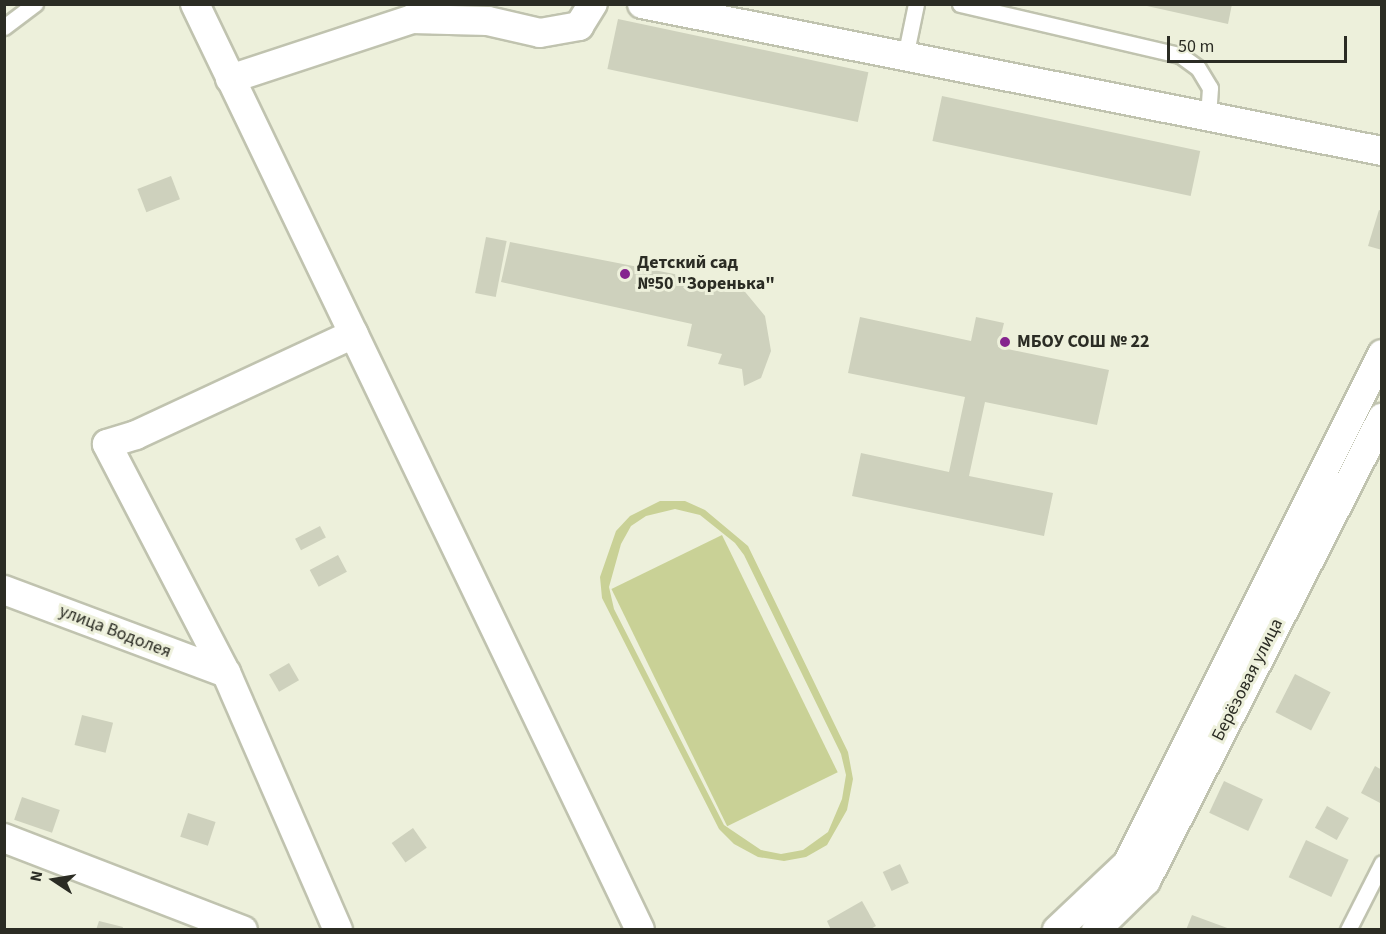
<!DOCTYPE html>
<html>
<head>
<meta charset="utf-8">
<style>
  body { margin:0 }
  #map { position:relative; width:1386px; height:934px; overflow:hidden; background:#edf0db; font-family:"Source Sans 3",sans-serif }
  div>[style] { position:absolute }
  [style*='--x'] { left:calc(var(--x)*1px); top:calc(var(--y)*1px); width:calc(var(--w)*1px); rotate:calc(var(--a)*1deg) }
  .green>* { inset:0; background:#c9d196; transform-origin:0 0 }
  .building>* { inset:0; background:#ced1bd; transform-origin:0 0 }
  .roads { filter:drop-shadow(2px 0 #c0c3af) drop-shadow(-2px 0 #c0c3af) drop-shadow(0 2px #c0c3af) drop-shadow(0 -2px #c0c3af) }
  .service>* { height:15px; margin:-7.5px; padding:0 7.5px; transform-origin:7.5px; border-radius:7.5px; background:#fff }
  .minor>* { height:28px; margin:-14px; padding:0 14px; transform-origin:14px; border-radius:14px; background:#fff }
  .dots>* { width:16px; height:16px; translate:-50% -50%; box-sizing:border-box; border:3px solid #edf0db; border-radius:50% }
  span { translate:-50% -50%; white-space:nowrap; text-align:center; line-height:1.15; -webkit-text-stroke:6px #edf0db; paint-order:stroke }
  .poi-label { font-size:18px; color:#2b2c24; font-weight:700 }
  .left { translate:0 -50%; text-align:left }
  .street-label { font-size:18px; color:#2b2c24 }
  .frame { position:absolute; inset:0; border:6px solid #2b2c24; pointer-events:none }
  .north { position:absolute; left:24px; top:850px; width:60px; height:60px; -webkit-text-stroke:4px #edf0db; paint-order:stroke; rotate:282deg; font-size:16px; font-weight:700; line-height:24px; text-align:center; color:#2b2c24 }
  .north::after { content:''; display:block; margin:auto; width:21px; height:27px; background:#2b2c24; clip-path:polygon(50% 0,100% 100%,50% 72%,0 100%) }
  .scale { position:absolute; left:1167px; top:36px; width:180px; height:27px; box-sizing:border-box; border:3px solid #2b2c24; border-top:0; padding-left:8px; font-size:18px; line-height:21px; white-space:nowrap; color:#2b2c24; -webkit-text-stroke:4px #edf0db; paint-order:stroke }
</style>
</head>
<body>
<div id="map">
  <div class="green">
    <div style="clip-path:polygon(evenodd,660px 501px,685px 501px,705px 510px,748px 546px,848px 752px,853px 779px,847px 810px,827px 845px,806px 857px,784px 861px,758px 857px,734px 844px,719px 829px,602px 598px,600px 577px,616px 531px,630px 516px,660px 501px,675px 509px,700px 515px,735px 543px,744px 555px,841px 754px,846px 775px,842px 799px,828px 832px,803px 850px,781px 854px,761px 850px,724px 825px,614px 609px,609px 587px,621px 544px,631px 526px,646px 516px,675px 509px)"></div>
    <div style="left:722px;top:535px;width:264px;height:123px;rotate:64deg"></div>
  </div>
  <div class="building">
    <div style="clip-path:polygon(1138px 4px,1232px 4px,1228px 24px)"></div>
    <div style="left:618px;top:19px;width:256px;height:51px;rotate:12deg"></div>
    <div style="left:942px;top:96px;width:264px;height:46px;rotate:12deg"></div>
    <div style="left:171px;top:176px;width:25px;height:36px;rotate:69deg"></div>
    <div style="clip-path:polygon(1379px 210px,1382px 211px,1382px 250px,1368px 246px)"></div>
    <div style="left:486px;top:237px;width:21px;height:57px;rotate:11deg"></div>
    <div style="clip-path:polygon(510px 242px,741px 287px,765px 316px,771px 351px,761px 378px,744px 386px,742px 369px,718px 364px,722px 354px,687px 346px,692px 324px,501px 282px)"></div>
    <div style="clip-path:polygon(860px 317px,971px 341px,976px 317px,1004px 323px,998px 347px,1109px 370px,1097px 425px,985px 402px,969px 476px,1053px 493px,1044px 536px,852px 496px,861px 453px,949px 472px,965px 397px,848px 373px)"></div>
    <div style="left:320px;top:526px;width:13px;height:28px;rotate:63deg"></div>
    <div style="left:338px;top:555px;width:19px;height:32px;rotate:62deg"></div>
    <div style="left:289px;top:663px;width:20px;height:23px;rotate:60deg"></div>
    <div style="left:1295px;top:674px;width:40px;height:43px;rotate:27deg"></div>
    <div style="left:82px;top:715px;width:32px;height:31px;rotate:14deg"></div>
    <div style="clip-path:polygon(1375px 766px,1382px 770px,1382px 804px,1361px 793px)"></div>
    <div style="left:1224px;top:781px;width:43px;height:35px;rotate:25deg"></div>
    <div style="left:22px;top:797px;width:40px;height:24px;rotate:19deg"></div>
    <div style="left:1327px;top:806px;width:25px;height:25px;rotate:29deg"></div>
    <div style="left:188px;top:813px;width:29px;height:25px;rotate:18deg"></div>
    <div style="left:413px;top:828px;width:24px;height:26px;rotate:55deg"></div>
    <div style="left:1306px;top:840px;width:47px;height:41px;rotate:25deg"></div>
    <div style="left:900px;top:864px;width:21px;height:19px;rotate:65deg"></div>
    <div style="clip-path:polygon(862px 901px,876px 926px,869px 930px,831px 930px,827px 921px)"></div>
    <div style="clip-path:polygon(1192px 915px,1230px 929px,1230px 930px,1186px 930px)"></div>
    <div style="clip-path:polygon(99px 921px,123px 927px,122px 930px,96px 930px)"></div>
  </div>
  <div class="roads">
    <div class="service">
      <div style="--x:960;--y:4;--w:226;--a:13.1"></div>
      <div style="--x:1180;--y:55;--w:22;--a:36"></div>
      <div style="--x:1198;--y:68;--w:23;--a:59"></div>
      <div style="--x:1210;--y:88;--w:29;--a:94"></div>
      <div style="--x:4;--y:27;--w:39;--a:-37"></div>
      <div style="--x:905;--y:57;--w:54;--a:-78.3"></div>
      <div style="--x:1348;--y:930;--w:75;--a:-63.1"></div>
    </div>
    <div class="minor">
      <div style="--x:195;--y:4;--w:1027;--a:64.33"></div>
      <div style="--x:642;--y:4;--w:754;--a:11.24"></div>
      <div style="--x:230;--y:79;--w:192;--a:-18.2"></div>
      <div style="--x:412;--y:19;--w:76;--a:1.5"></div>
      <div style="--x:488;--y:21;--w:53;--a:13"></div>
      <div style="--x:540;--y:33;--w:40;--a:-10"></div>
      <div style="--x:579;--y:26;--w:26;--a:-58"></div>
      <div style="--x:4;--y:590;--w:237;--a:20.5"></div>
      <div style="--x:4;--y:838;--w:256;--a:21.1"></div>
      <div style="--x:338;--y:930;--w:280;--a:-113.5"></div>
      <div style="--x:226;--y:673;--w:258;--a:-117.5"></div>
      <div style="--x:107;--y:444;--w:30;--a:-17"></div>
      <div style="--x:136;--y:435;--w:240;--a:-24.9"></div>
      <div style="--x:1057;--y:930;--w:96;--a:-43.3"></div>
      <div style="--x:1127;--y:864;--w:570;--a:-63.43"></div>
      <div style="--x:1096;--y:930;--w:70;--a:-44.4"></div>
      <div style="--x:1146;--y:881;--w:520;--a:-62.99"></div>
    </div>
  </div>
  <div class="dots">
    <div style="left:625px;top:274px;background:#85248e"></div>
    <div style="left:1005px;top:342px;background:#85248e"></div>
  </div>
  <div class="poi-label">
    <span class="left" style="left:637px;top:274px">Детский сад<br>№50 "Зоренька"</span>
    <span class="left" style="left:1017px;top:342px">МБОУ СОШ № 22</span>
  </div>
  <div class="street-label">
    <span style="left:115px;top:632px;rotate:21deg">улица Водолея</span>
    <span style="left:1248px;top:680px;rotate:-63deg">Берёзовая улица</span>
  </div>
  <div class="frame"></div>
  <div class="north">N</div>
  <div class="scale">50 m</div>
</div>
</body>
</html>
